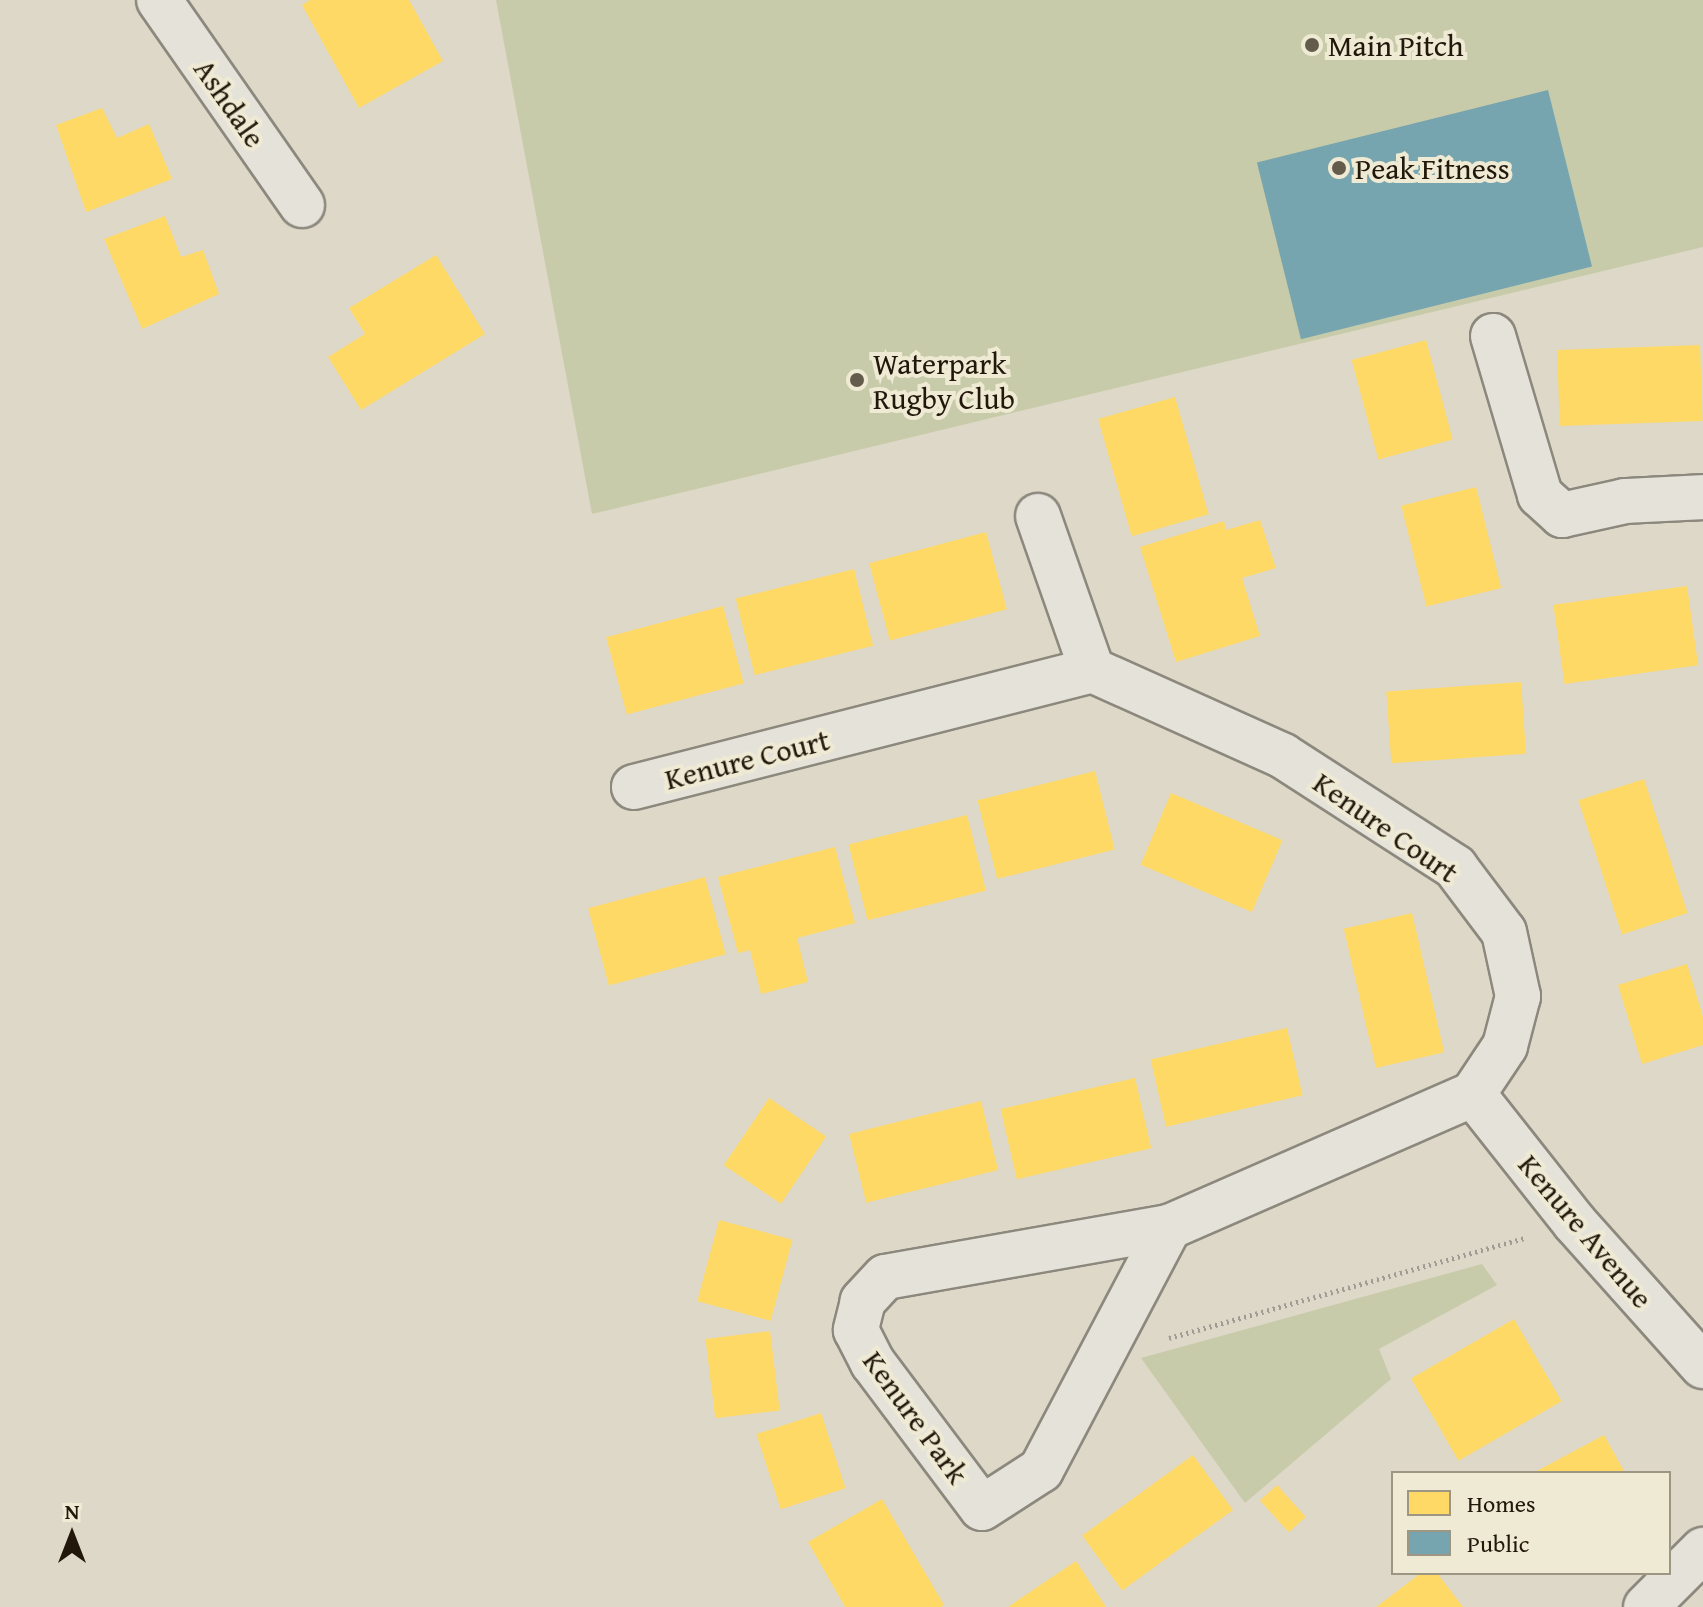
<!DOCTYPE html>
<html>
<head>
<meta charset="utf-8">
<style>
  body { margin:0 }
  #map { position:relative; width:1703px; height:1607px; overflow:hidden; background:#ddd8c7; font-family:"Gentium Book Plus",serif }
  div>[style] { position:absolute }
  [style*='--x'] { left:calc(var(--x)*1px); top:calc(var(--y)*1px); width:calc(var(--w)*1px); rotate:calc(var(--a)*1deg) }
  .green>* { inset:0; background:#c8cba9 }
  .homes>* { inset:0; background:#ffd966; transform-origin:0 0 }
  .public>* { inset:0; background:#76a5af; transform-origin:0 0 }
  .path>* { height:5px; margin-top:-2.5px; transform-origin:0; background:repeating-linear-gradient(90deg,#a09c94 0 2px,transparent 0 6px) }
  .roads { filter:drop-shadow(2px 0 #8c887d) drop-shadow(-2px 0 #8c887d) drop-shadow(0 2px #8c887d) drop-shadow(0 -2px #8c887d) }
  .street>* { height:44px; margin:-22px; padding:0 22px; transform-origin:22px; border-radius:22px; background:#e5e2da }
  .dots>* { width:22px; height:22px; translate:-50% -50%; box-sizing:border-box; border:4px solid #efead4; border-radius:50% }
  span { translate:-50% -50%; white-space:nowrap; text-align:center; line-height:1.15; -webkit-text-stroke:8px #efead4; paint-order:stroke }
  .poi-label { font-size:30px; color:#21170a }
  .left { translate:0 -50%; text-align:left }
  .street-label { font-size:30px; color:#21170a }
  .legend { position:absolute; left:1391px; top:1471px; width:280px; height:104px; box-sizing:border-box; background:#efead4; border:2px solid #9d9683; margin:0; padding:10px 14px; list-style:none; font-size:24px; color:#21170a }
  .legend li { display:flex; align-items:center; gap:16px; height:40px }
  .legend b { width:40px; border:2px solid #9d9683 }
  .north { position:absolute; left:32px; top:1495px; width:80px; height:80px; -webkit-text-stroke:6px #efead4; paint-order:stroke; rotate:0deg; font-size:22px; font-weight:700; line-height:32px; text-align:center; color:#21170a }
  .north::after { content:''; display:block; margin:auto; width:28px; height:36px; background:#21170a; clip-path:polygon(50% 0,100% 100%,50% 72%,0 100%) }
</style>
</head>
<body>
<div id="map">
  <div class="green">
    <div style="clip-path:polygon(496px 0,1703px 0,1703px 247px,592px 514px)"></div>
    <div style="clip-path:polygon(1482px 1264px,1497px 1285px,1379px 1349px,1391px 1379px,1245px 1503px,1141px 1358px)"></div>
  </div>
  <div class="homes">
    <div style="clip-path:polygon(310px 0,409px 0,443px 61px,359px 108px,302px 5px)"></div>
    <div style="clip-path:polygon(102px 108px,117px 138px,149px 124px,172px 179px,86px 212px,56px 125px)"></div>
    <div style="clip-path:polygon(165px 216px,181px 257px,203px 250px,219px 294px,142px 329px,104px 239px)"></div>
    <div style="clip-path:polygon(436px 255px,485px 334px,361px 410px,328px 357px,365px 334px,349px 308px)"></div>
    <div style="left:1426px;top:340px;width:103px;height:77px;rotate:75deg"></div>
    <div style="left:1700px;top:345px;width:76px;height:143px;rotate:88deg"></div>
    <div style="left:1175px;top:397px;width:122px;height:80px;rotate:74deg"></div>
    <div style="left:1476px;top:487px;width:104px;height:77px;rotate:76deg"></div>
    <div style="clip-path:polygon(1260px 520px,1276px 568px,1242px 578px,1260px 636px,1176px 662px,1140px 547px,1224px 521px,1226px 530px)"></div>
    <div style="left:986px;top:532px;width:80px;height:121px;rotate:75deg"></div>
    <div style="left:854px;top:569px;width:79px;height:122px;rotate:76deg"></div>
    <div style="left:1687px;top:586px;width:80px;height:135px;rotate:82deg"></div>
    <div style="left:723px;top:606px;width:80px;height:121px;rotate:75deg"></div>
    <div style="left:1521px;top:682px;width:72px;height:135px;rotate:86deg"></div>
    <div style="left:1095px;top:771px;width:81px;height:121px;rotate:76deg"></div>
    <div style="left:1644px;top:779px;width:141px;height:69px;rotate:72deg"></div>
    <div style="left:1171px;top:793px;width:121px;height:78px;rotate:23deg"></div>
    <div style="left:967px;top:815px;width:78px;height:122px;rotate:76deg"></div>
    <div style="clip-path:polygon(835px 847px,855px 923px,797px 938px,808px 982px,761px 994px,750px 950px,738px 953px,718px 877px)"></div>
    <div style="left:705px;top:877px;width:80px;height:121px;rotate:75deg"></div>
    <div style="left:1412px;top:913px;width:143px;height:70px;rotate:77deg"></div>
    <div style="clip-path:polygon(1687px 964px,1703px 1017px,1703px 1045px,1642px 1064px,1618px 985px)"></div>
    <div style="left:1287px;top:1028px;width:69px;height:140px;rotate:77deg"></div>
    <div style="left:1135px;top:1078px;width:72px;height:138px;rotate:77deg"></div>
    <div style="left:769px;top:1098px;width:69px;height:81px;rotate:34deg"></div>
    <div style="left:981px;top:1101px;width:71px;height:136px;rotate:76deg"></div>
    <div style="left:719px;top:1220px;width:76px;height:84px;rotate:15deg"></div>
    <div style="left:1514px;top:1319px;width:95px;height:119px;rotate:60deg"></div>
    <div style="left:770px;top:1331px;width:80px;height:65px;rotate:83deg"></div>
    <div style="left:821px;top:1413px;width:79px;height:68px;rotate:72deg"></div>
    <div style="clip-path:polygon(1604px 1435px,1625px 1473px,1533px 1473px)"></div>
    <div style="left:1193px;top:1455px;width:68px;height:137px;rotate:54deg"></div>
    <div style="left:1277px;top:1485px;width:43px;height:23px;rotate:48deg"></div>
    <div style="clip-path:polygon(882px 1499px,944px 1605px,941px 1607px,845px 1607px,808px 1542px)"></div>
    <div style="clip-path:polygon(1076px 1561px,1106px 1607px,1008px 1607px,1018px 1600px)"></div>
    <div style="clip-path:polygon(1421px 1573px,1437px 1573px,1463px 1607px,1376px 1607px)"></div>
  </div>
  <div class="public">
    <div style="left:1548px;top:90px;width:182px;height:300px;rotate:76deg"></div>
  </div>
  <div class="path">
    <div style="--x:1169;--y:1338;--w:370;--a:-15.7"></div>
  </div>
  <div class="roads">
    <div class="street">
      <div style="--x:159;--y:0;--w:250;--a:55.1"></div>
      <div style="--x:1493;--y:336;--w:166;--a:73.5"></div>
      <div style="--x:1540;--y:495;--w:30;--a:42"></div>
      <div style="--x:1562;--y:515;--w:65;--a:-12.5"></div>
      <div style="--x:1625;--y:501;--w:78;--a:-2.9"></div>
      <div style="--x:1038;--y:516;--w:163;--a:70.7"></div>
      <div style="--x:634;--y:787;--w:473;--a:-14.3"></div>
      <div style="--x:1092;--y:670;--w:209;--a:24.2"></div>
      <div style="--x:1283;--y:756;--w:205;--a:32.8"></div>
      <div style="--x:1455;--y:867;--w:81;--a:53"></div>
      <div style="--x:1504;--y:932;--w:66;--a:77.7"></div>
      <div style="--x:1518;--y:996;--w:52;--a:104.6"></div>
      <div style="--x:1505;--y:1046;--w:58;--a:123.7"></div>
      <div style="--x:1473;--y:1094;--w:164;--a:51.7"></div>
      <div style="--x:1575;--y:1223;--w:192;--a:48.2"></div>
      <div style="--x:1169;--y:1227;--w:288;--a:170"></div>
      <div style="--x:885;--y:1277;--w:33;--a:133"></div>
      <div style="--x:863;--y:1301;--w:30;--a:104"></div>
      <div style="--x:856;--y:1330;--w:37;--a:63"></div>
      <div style="--x:873;--y:1363;--w:181;--a:53.1"></div>
      <div style="--x:982;--y:1508;--w:70;--a:-32.8"></div>
      <div style="--x:1041;--y:1470;--w:275;--a:-62.2"></div>
      <div style="--x:1169;--y:1227;--w:332;--a:-23.6"></div>
      <div style="--x:1646;--y:1607;--w:81;--a:-45"></div>
    </div>
  </div>
  <div class="dots">
    <div style="left:1312px;top:45px;background:#635b4c"></div>
    <div style="left:1339px;top:168px;background:#635b4c"></div>
    <div style="left:857px;top:380px;background:#635b4c"></div>
  </div>
  <div class="poi-label">
    <span class="left" style="left:1328px;top:45px">Main Pitch</span>
    <span class="left" style="left:1355px;top:168px">Peak Fitness</span>
    <span class="left" style="left:873px;top:380px">Waterpark<br>Rugby Club</span>
  </div>
  <div class="street-label">
    <span style="left:230px;top:103px;rotate:55deg">Ashdale</span>
    <span style="left:747px;top:759px;rotate:-14deg">Kenure Court</span>
    <span style="left:1386px;top:827px;rotate:35deg">Kenure Court</span>
    <span style="left:1586px;top:1231px;rotate:50deg">Kenure Avenue</span>
    <span style="left:916px;top:1417px;rotate:54deg">Kenure Park</span>
  </div>
  <ul class="legend">
  <li><b style="height:22px;background:#ffd966"></b>Homes</li>
  <li><b style="height:22px;background:#76a5af"></b>Public</li>
  </ul>
  <div class="north">N</div>
</div>
</body>
</html>
